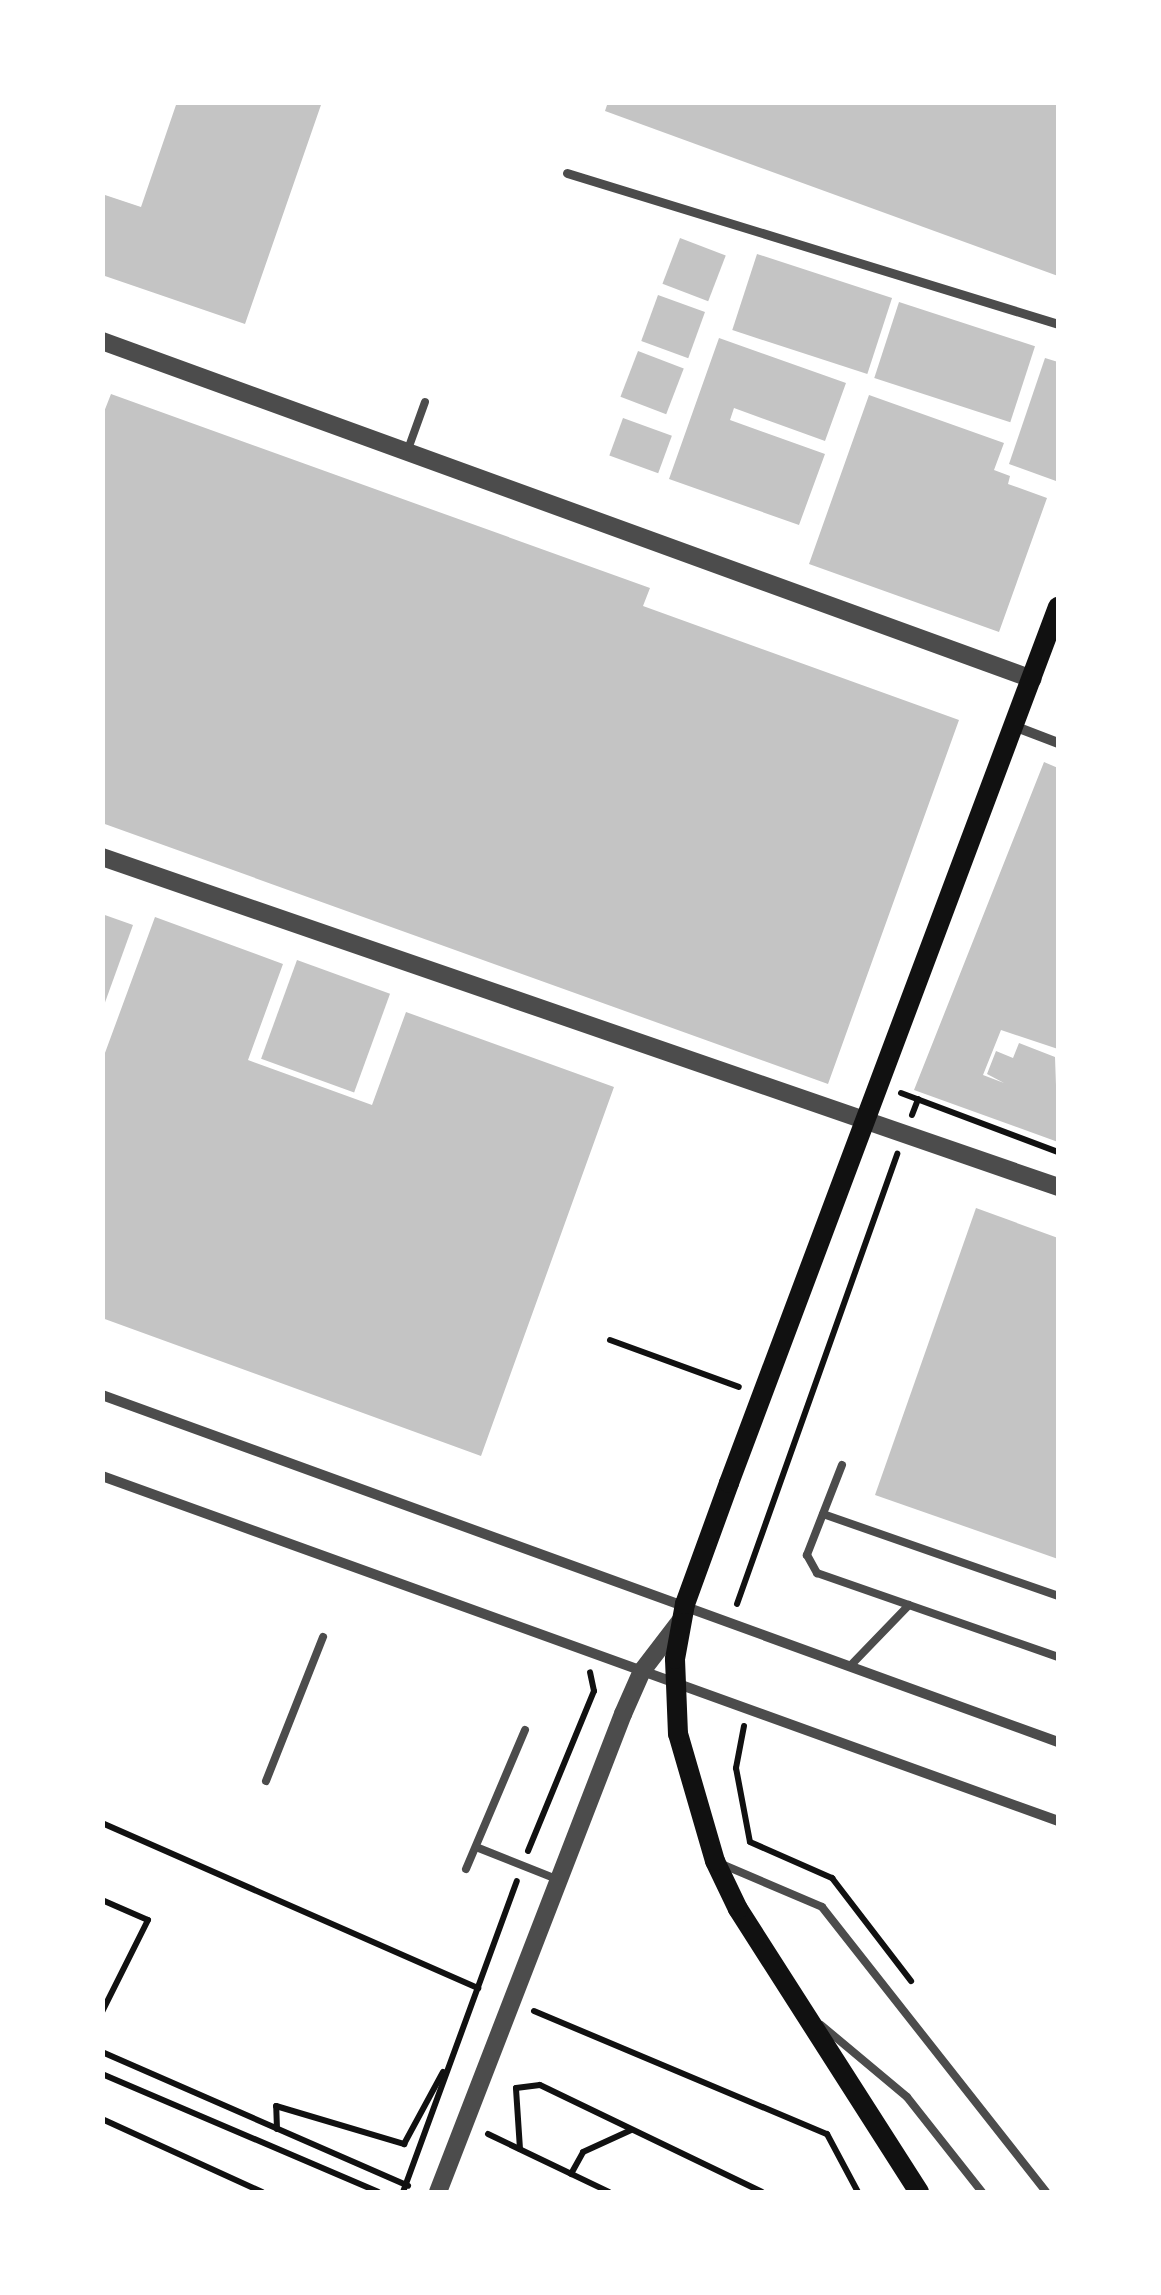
<!DOCTYPE html>
<html>
<head>
<meta charset="utf-8">
<style>
  body { margin:0 }
  #map { position:relative; width:1161px; height:2295px; overflow:hidden; background:#fff; font-family:Helvetica,sans-serif }
  div>[style] { position:absolute }
  [style*='--x'] { left:calc(var(--x)*1px); top:calc(var(--y)*1px); width:calc(var(--w)*1px); rotate:calc(var(--a)*1deg) }
  .building>* { inset:0; background:#c4c4c4; transform-origin:0 0 }
  .path>* { height:6px; margin:-3px; padding:0 3px; transform-origin:3px; border-radius:3px; background:#111 }
  .service>* { height:8px; margin:-4px; padding:0 4px; transform-origin:4px; border-radius:4px; background:#4c4c4c }
  .pedestrian>* { height:9px; margin:-4.5px; padding:0 4.5px; transform-origin:4.5px; border-radius:4.5px; background:#4c4c4c }
  .minor>* { height:10px; margin:-5px; padding:0 5px; transform-origin:5px; border-radius:5px; background:#4c4c4c }
  .tertiary>* { height:18px; margin:-9px; padding:0 9px; transform-origin:9px; border-radius:9px; background:#4c4c4c }
  .secondary>* { height:20px; margin:-10px; padding:0 10px; transform-origin:10px; border-radius:10px; background:#111 }
  span { translate:-50% -50%; white-space:nowrap; text-align:center; line-height:1.15; -webkit-text-stroke:8px #fff; paint-order:stroke }
  .frame { position:absolute; inset:0; border:105px solid #fff; pointer-events:none }
</style>
</head>
<body>
<div id="map">
  <div class="building">
    <div style="clip-path:polygon(177px 102px,322px 102px,245px 324px,102px 275px,102px 194px,141px 207px)"></div>
    <div style="clip-path:polygon(608px 102px,1058px 102px,1058px 276px,605px 111px)"></div>
    <div style="left:680px;top:238px;width:49px;height:49px;rotate:21deg"></div>
    <div style="left:757px;top:254px;width:142px;height:80px;rotate:18deg"></div>
    <div style="left:658px;top:295px;width:50px;height:49px;rotate:20deg"></div>
    <div style="left:899px;top:302px;width:143px;height:80px;rotate:18deg"></div>
    <div style="clip-path:polygon(719px 338px,846px 383px,825px 441px,734px 408px,730px 420px,825px 454px,799px 525px,669px 479px)"></div>
    <div style="left:638px;top:351px;width:49px;height:49px;rotate:21deg"></div>
    <div style="clip-path:polygon(1045px 358px,1058px 362px,1056px 481px,1009px 464px)"></div>
    <div style="clip-path:polygon(111px 394px,650px 588px,643px 606px,959px 720px,828px 1084px,102px 823px,102px 417px)"></div>
    <div style="clip-path:polygon(869px 395px,1004px 443px,994px 470px,1010px 476px,1008px 484px,1047px 498px,999px 632px,809px 564px)"></div>
    <div style="left:623px;top:418px;width:52px;height:40px;rotate:20deg"></div>
    <div style="clip-path:polygon(1044px 762px,1058px 768px,1058px 1049px,1001px 1030px,983px 1075px,1004px 1083px,987px 1074px,996px 1051px,1013px 1058px,1019px 1043px,1055px 1057px,1058px 1142px,914px 1090px)"></div>
    <div style="clip-path:polygon(102px 914px,133px 925px,103px 1008px,102px 1008px)"></div>
    <div style="clip-path:polygon(155px 917px,283px 964px,248px 1060px,372px 1105px,406px 1012px,614px 1087px,481px 1456px,102px 1318px,102px 1061px)"></div>
    <div style="left:297px;top:960px;width:99px;height:105px;rotate:20deg"></div>
    <div style="clip-path:polygon(976px 1208px,1058px 1238px,1058px 1559px,875px 1495px)"></div>
  </div>
  <div class="path">
    <div style="--x:901;--y:1093;--w:168;--a:20.6"></div>
    <div style="--x:912;--y:1115;--w:17;--a:-69"></div>
    <div style="--x:610;--y:1340;--w:137;--a:20"></div>
    <div style="--x:737;--y:1604;--w:478;--a:-70.4"></div>
    <div style="--x:744;--y:1726;--w:43;--a:100.8"></div>
    <div style="--x:736;--y:1768;--w:75;--a:79.3"></div>
    <div style="--x:750;--y:1842;--w:90;--a:23.7"></div>
    <div style="--x:832;--y:1878;--w:130;--a:52.5"></div>
    <div style="--x:102;--y:1823;--w:411;--a:23.7"></div>
    <div style="--x:528;--y:1851;--w:173;--a:-67.6"></div>
    <div style="--x:594;--y:1691;--w:19;--a:-102"></div>
    <div style="--x:102;--y:1900;--w:50;--a:23.5"></div>
    <div style="--x:148;--y:1920;--w:103;--a:116.6"></div>
    <div style="--x:534;--y:2011;--w:318;--a:22.8"></div>
    <div style="--x:827;--y:2134;--w:66;--a:61.9"></div>
    <div style="--x:102;--y:2052;--w:334;--a:23.6"></div>
    <div style="--x:102;--y:2074;--w:300;--a:23.1"></div>
    <div style="--x:102;--y:2119;--w:176;--a:24.5"></div>
    <div style="--x:277;--y:2129;--w:23;--a:-92"></div>
    <div style="--x:276;--y:2106;--w:134;--a:16.5"></div>
    <div style="--x:404;--y:2144;--w:82;--a:-61.6"></div>
    <div style="--x:488;--y:2134;--w:134;--a:25.6"></div>
    <div style="--x:520;--y:2149;--w:61;--a:-93.8"></div>
    <div style="--x:516;--y:2088;--w:24;--a:-7"></div>
    <div style="--x:540;--y:2085;--w:246;--a:25.7"></div>
    <div style="--x:571;--y:2174;--w:25;--a:-61"></div>
    <div style="--x:583;--y:2152;--w:53;--a:-24.6"></div>
    <div style="--x:403;--y:2192;--w:331;--a:-69.9"></div>
  </div>
  <div class="service">
    <div style="--x:407;--y:452;--w:53;--a:-70.2"></div>
    <div style="--x:842;--y:1465;--w:97;--a:111.3"></div>
    <div style="--x:807;--y:1555;--w:21;--a:61"></div>
    <div style="--x:817;--y:1573;--w:255;--a:19.2"></div>
    <div style="--x:823;--y:1514;--w:249;--a:19.2"></div>
    <div style="--x:852;--y:1664;--w:82;--a:-46"></div>
    <div style="--x:266;--y:1781;--w:155;--a:-68.4"></div>
    <div style="--x:476;--y:1847;--w:89;--a:21.7"></div>
    <div style="--x:719;--y:1863;--w:112;--a:23.1"></div>
    <div style="--x:822;--y:1907;--w:362;--a:51.8"></div>
    <div style="--x:466;--y:1869;--w:151;--a:-67"></div>
    <div style="--x:821;--y:2025;--w:112;--a:39.9"></div>
    <div style="--x:907;--y:2097;--w:121;--a:51.7"></div>
  </div>
  <div class="pedestrian">
    <div style="--x:567;--y:173;--w:514;--a:17.09"></div>
  </div>
  <div class="minor">
    <div style="--x:1014;--y:726;--w:47;--a:21.1"></div>
    <div style="--x:102;--y:1395;--w:1017;--a:19.95"></div>
    <div style="--x:102;--y:1476;--w:1016;--a:19.84"></div>
  </div>
  <div class="tertiary">
    <div style="--x:102;--y:341;--w:990;--a:19.97"></div>
    <div style="--x:102;--y:857;--w:1011;--a:19.04"></div>
    <div style="--x:438;--y:2192;--w:513;--a:-68.84"></div>
    <div style="--x:623;--y:1714;--w:47;--a:-66.2"></div>
    <div style="--x:642;--y:1671;--w:64;--a:-52.6"></div>
  </div>
  <div class="secondary">
    <div style="--x:919;--y:2192;--w:336;--a:-122.6"></div>
    <div style="--x:738;--y:1909;--w:53;--a:-115.6"></div>
    <div style="--x:715;--y:1861;--w:132;--a:-106.2"></div>
    <div style="--x:678;--y:1734;--w:75;--a:-92.3"></div>
    <div style="--x:675;--y:1659;--w:56;--a:-79.7"></div>
    <div style="--x:685;--y:1604;--w:129;--a:-70"></div>
    <div style="--x:729;--y:1483;--w:936;--a:-69.42"></div>
  </div>
  <div class="frame"></div>
</div>
</body>
</html>
